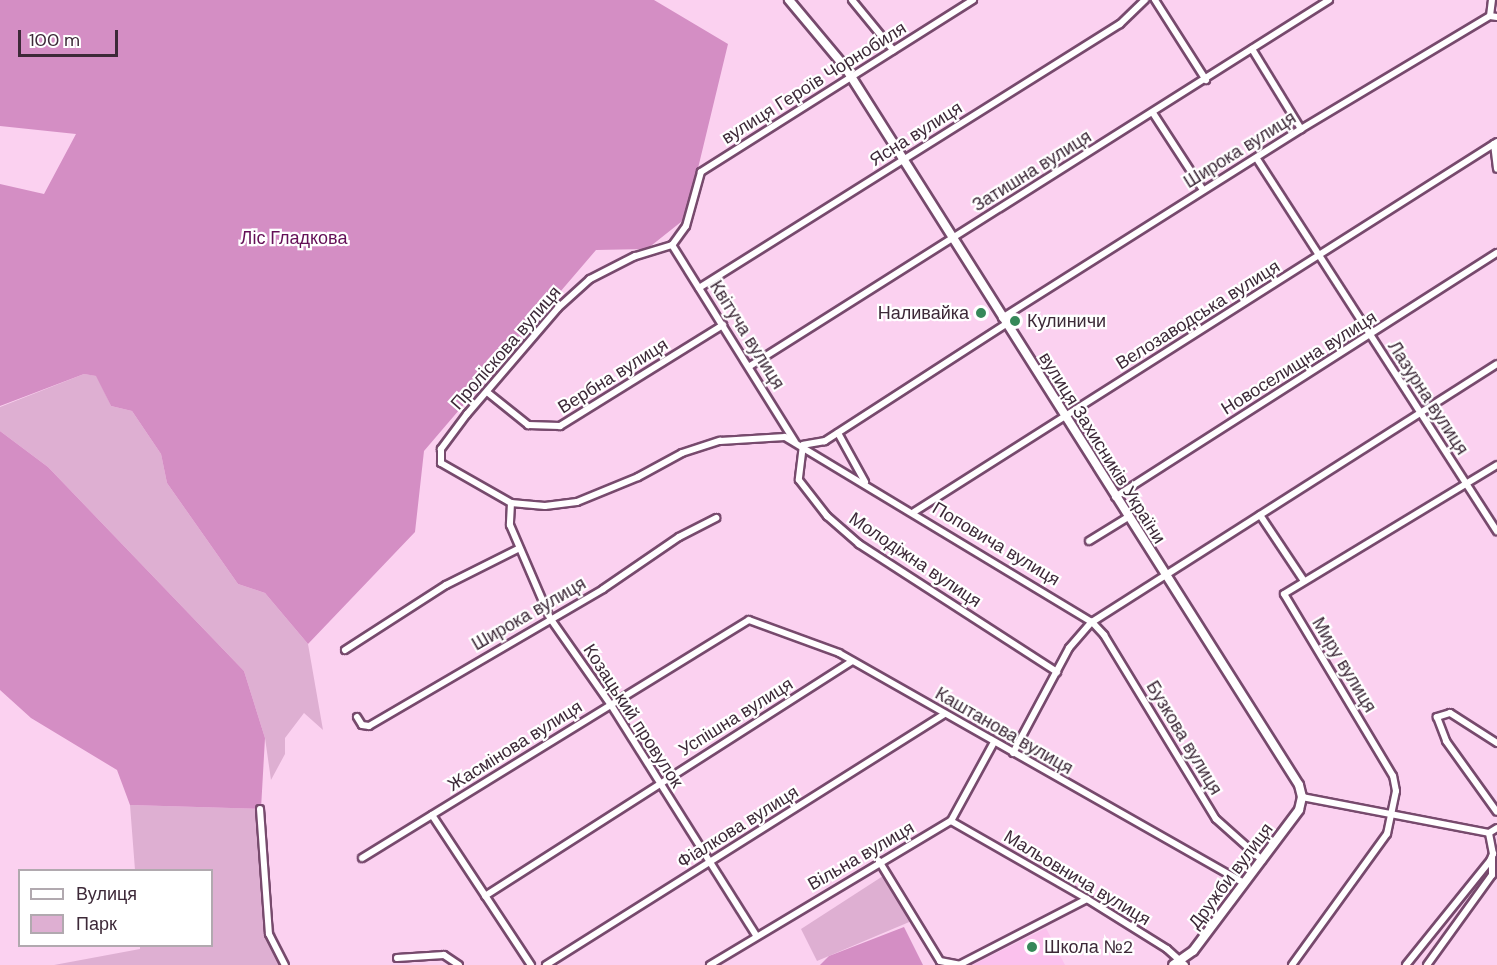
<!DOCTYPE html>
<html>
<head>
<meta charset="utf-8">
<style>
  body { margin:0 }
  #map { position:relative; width:1497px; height:965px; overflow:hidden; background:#fbd1f0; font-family:"DM Sans",sans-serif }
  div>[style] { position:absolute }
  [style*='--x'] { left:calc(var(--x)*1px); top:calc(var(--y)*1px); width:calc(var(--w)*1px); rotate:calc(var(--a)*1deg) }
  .built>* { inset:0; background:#fbc1ed }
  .green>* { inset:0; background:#deafd2 }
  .forest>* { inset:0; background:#d48ec4 }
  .roads { filter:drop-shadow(2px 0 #774a6d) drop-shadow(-2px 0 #774a6d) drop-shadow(0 2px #774a6d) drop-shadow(0 -2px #774a6d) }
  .minor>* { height:6px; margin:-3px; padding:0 3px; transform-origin:3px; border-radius:3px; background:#fff }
  .tertiary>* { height:8px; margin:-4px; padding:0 4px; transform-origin:4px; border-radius:4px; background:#fff }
  .dots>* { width:16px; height:16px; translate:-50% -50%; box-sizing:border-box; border:3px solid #fff; border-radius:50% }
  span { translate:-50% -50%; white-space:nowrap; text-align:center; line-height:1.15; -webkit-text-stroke:4.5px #fff; paint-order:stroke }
  .street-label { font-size:18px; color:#3d2938 }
  .park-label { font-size:18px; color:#641057 }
  .poi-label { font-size:18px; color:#3d2938 }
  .right { translate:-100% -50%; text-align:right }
  .left { translate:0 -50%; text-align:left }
  .legend { position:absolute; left:18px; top:869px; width:195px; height:78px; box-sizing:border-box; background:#fff; border:2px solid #b1a9af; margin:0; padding:8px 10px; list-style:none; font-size:18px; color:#3d2938 }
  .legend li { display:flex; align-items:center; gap:12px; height:30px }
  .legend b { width:30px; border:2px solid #b1a9af }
  .scale { position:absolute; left:18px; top:30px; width:100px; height:27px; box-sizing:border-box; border:3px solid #3d2938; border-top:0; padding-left:8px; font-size:18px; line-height:21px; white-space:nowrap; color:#3d2938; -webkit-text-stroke:4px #fff; paint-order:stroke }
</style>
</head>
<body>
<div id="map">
  <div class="built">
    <div style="clip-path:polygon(1046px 928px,1065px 965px,972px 965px)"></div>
  </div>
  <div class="green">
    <div style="clip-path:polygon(84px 374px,97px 376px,111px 406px,132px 411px,161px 454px,167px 483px,238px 584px,265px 593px,308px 644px,323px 730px,304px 713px,285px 738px,285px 754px,271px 780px,265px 738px,244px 671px,48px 467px,0 431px,0 407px)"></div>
    <div style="clip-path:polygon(130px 805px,261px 809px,267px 898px,283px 965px,54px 965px,140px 949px,140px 946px,212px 946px,212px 870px,135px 870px)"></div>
    <div style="clip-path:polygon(883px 876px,914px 920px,817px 961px,801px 929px)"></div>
  </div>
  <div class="forest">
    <div style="clip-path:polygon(0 0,654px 0,728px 44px,686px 218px,647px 249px,596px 250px,424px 451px,415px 532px,308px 644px,265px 593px,238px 584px,167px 483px,161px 454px,132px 411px,111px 406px,96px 376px,84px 374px,0 406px,0 184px,44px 194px,76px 134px,0 126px)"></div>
    <div style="clip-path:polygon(0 431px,48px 467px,244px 671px,265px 738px,261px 809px,130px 805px,117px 770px,31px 718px,0 690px)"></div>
    <div style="clip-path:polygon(904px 927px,923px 965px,820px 965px,829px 956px)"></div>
  </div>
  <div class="roads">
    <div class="minor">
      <div style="--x:852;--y:0;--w:65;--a:50.6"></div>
      <div style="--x:973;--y:0;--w:322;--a:147.7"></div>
      <div style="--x:701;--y:172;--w:56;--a:105.5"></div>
      <div style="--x:686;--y:226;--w:24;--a:126"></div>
      <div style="--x:672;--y:245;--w:39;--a:163"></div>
      <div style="--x:635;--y:256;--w:51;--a:152.9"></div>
      <div style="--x:590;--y:279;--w:43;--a:137.8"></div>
      <div style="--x:558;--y:308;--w:140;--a:130.6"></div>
      <div style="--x:467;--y:414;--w:44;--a:126.6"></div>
      <div style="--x:441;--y:449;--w:14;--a:90"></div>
      <div style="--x:441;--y:463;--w:81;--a:29.7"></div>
      <div style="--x:511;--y:503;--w:34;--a:5"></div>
      <div style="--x:545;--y:506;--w:32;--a:-7"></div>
      <div style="--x:577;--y:502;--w:66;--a:-22.3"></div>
      <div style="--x:638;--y:477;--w:50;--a:-28.6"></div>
      <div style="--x:682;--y:453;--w:40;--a:-18"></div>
      <div style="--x:720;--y:441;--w:65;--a:-3.5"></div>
      <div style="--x:785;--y:437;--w:358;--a:31.1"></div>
      <div style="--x:1092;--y:622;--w:480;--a:-32.5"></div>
      <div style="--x:1155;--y:0;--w:95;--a:57.5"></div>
      <div style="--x:1490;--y:16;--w:16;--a:-83"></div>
      <div style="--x:1252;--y:49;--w:94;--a:58.5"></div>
      <div style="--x:1153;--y:113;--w:92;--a:57"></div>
      <div style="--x:1494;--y:144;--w:25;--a:83"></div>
      <div style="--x:1257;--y:159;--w:443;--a:57.2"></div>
      <div style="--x:672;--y:245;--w:232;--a:58"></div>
      <div style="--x:699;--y:288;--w:497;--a:-32.1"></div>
      <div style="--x:1120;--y:24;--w:35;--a:-44"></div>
      <div style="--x:1002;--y:318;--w:354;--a:-32.3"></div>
      <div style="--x:1301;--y:129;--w:220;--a:-30.9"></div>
      <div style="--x:1490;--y:16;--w:7;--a:8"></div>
      <div style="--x:1006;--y:324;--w:216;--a:147.1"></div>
      <div style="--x:825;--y:441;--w:22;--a:170"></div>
      <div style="--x:803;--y:445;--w:35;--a:97"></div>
      <div style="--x:799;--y:480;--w:46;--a:52.1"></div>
      <div style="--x:827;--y:516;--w:43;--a:41.2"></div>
      <div style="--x:859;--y:544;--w:236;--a:32.9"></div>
      <div style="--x:750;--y:366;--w:685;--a:-32.3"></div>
      <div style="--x:487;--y:392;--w:53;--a:38.8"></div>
      <div style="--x:528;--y:425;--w:32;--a:2"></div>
      <div style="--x:560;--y:426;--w:192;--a:-31.8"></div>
      <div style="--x:838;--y:433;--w:56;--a:61.1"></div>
      <div style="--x:1115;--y:497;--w:453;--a:-32.6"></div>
      <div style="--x:511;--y:503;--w:22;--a:93"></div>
      <div style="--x:510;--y:525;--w:101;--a:66.7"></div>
      <div style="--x:550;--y:618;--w:106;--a:55"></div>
      <div style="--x:611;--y:705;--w:272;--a:57.8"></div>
      <div style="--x:914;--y:512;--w:690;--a:-32.4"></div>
      <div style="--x:1260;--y:515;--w:79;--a:56.3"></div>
      <div style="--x:1089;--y:541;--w:46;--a:-31.6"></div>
      <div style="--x:345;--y:650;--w:120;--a:-32.8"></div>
      <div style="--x:446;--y:585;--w:80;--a:-26.6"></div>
      <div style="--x:357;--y:717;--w:9;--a:58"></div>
      <div style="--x:362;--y:725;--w:7;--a:8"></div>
      <div style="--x:369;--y:726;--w:271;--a:-30.3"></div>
      <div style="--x:603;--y:589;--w:92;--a:-34.4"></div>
      <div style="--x:679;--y:537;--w:42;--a:-27.2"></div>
      <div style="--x:1497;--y:743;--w:56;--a:-147.4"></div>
      <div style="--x:1450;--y:713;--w:14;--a:163"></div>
      <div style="--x:1437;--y:717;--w:26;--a:69"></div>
      <div style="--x:1446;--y:741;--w:87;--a:54.3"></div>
      <div style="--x:1013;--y:753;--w:119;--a:-61.9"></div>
      <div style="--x:1069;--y:648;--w:35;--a:-49"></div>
      <div style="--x:1092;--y:622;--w:18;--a:47"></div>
      <div style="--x:1104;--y:635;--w:215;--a:58.7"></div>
      <div style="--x:1216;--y:819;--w:62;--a:41.7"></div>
      <div style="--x:1302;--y:797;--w:190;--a:10.9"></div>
      <div style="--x:260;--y:809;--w:125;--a:85.9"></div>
      <div style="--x:269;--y:934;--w:35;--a:63"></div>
      <div style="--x:432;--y:815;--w:180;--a:56.6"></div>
      <div style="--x:951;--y:821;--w:157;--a:29.8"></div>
      <div style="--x:1087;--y:899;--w:94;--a:32"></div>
      <div style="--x:1167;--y:949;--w:24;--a:42"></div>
      <div style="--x:1489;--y:833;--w:9;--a:-32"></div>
      <div style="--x:362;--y:858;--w:454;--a:-31.6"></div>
      <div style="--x:749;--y:620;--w:96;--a:20.1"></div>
      <div style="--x:839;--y:653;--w:466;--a:29.6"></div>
      <div style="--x:879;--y:861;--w:117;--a:58.6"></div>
      <div style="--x:940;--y:961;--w:20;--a:11"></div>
      <div style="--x:485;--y:896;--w:436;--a:-32.6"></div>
      <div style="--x:397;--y:958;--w:47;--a:-3.7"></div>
      <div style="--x:444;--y:955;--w:18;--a:34"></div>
      <div style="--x:546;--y:965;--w:471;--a:-32.2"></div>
      <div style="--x:710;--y:965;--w:281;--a:-30.9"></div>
      <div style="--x:951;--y:821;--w:90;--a:-61.4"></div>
      <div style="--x:959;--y:965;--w:144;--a:-27.3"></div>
      <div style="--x:1292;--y:965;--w:162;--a:-54.1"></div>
      <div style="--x:1387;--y:834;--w:44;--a:-78.2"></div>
      <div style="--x:1396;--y:791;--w:15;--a:-101"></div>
      <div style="--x:1393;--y:776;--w:212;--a:-120.9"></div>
      <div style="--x:1284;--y:594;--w:249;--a:-31.2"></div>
      <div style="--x:1406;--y:965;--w:134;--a:-51.1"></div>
      <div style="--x:1490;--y:861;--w:8;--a:-67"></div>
      <div style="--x:1493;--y:854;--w:21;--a:-101"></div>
      <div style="--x:1427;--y:965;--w:111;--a:-54.2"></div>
      <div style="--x:1492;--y:875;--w:18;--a:-90"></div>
    </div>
    <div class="tertiary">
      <div style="--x:789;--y:0;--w:87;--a:50.1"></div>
      <div style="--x:845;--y:67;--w:849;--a:57.69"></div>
      <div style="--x:1299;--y:785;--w:12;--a:76"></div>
      <div style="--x:1302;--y:797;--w:13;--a:103"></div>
      <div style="--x:1299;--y:810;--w:176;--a:126.9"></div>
      <div style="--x:1193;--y:951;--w:24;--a:145"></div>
    </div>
  </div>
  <div class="dots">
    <div style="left:981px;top:313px;background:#368859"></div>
    <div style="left:1015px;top:321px;background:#368859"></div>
    <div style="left:1032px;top:947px;background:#368859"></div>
  </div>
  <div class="street-label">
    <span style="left:814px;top:83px;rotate:-32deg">вулиця Героїв Чорнобиля</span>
    <span style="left:916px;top:134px;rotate:-32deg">Ясна вулиця</span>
    <span style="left:1240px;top:150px;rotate:-32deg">Широка вулиця</span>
    <span style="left:1032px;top:171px;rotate:-32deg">Затишна вулиця</span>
    <span style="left:1198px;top:315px;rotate:-32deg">Велозаводська вулиця</span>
    <span style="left:747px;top:335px;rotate:58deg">Квітуча вулиця</span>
    <span style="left:506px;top:348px;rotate:-49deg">Проліскова вулиця</span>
    <span style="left:1299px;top:363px;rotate:-32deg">Новоселищна вулиця</span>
    <span style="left:613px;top:376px;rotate:-32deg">Вербна вулиця</span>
    <span style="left:1428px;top:398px;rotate:57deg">Лазурна вулиця</span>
    <span style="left:1102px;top:448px;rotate:58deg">вулиця Захисників України</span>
    <span style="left:996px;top:544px;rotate:31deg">Поповича вулиця</span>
    <span style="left:915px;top:560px;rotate:34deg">Молодіжна вулиця</span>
    <span style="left:529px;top:614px;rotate:-30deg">Широка вулиця</span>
    <span style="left:1344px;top:665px;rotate:59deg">Миру вулиця</span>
    <span style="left:633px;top:716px;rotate:57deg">Козацький провулок</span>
    <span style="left:736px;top:717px;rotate:-32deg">Успішна вулиця</span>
    <span style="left:1004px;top:731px;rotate:30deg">Каштанова вулиця</span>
    <span style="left:1184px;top:738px;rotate:59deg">Бузкова вулиця</span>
    <span style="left:515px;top:746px;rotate:-32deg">Жасмінова вулиця</span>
    <span style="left:738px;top:827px;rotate:-32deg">Фіалкова вулиця</span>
    <span style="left:861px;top:856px;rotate:-30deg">Вільна вулиця</span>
    <span style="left:1231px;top:876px;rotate:-53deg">Дружби вулиця</span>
    <span style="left:1077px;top:878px;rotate:31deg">Мальовнича вулиця</span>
  </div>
  <div class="park-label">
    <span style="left:294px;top:238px">Ліс Гладкова</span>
  </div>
  <div class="poi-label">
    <span class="right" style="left:969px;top:313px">Наливайка</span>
    <span class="left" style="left:1027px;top:321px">Кулиничи</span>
    <span class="left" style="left:1044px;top:947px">Школа №2</span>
  </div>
  <ul class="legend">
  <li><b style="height:8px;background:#fff"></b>Вулиця</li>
  <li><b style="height:16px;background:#deafd2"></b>Парк</li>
  </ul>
  <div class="scale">100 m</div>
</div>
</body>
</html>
